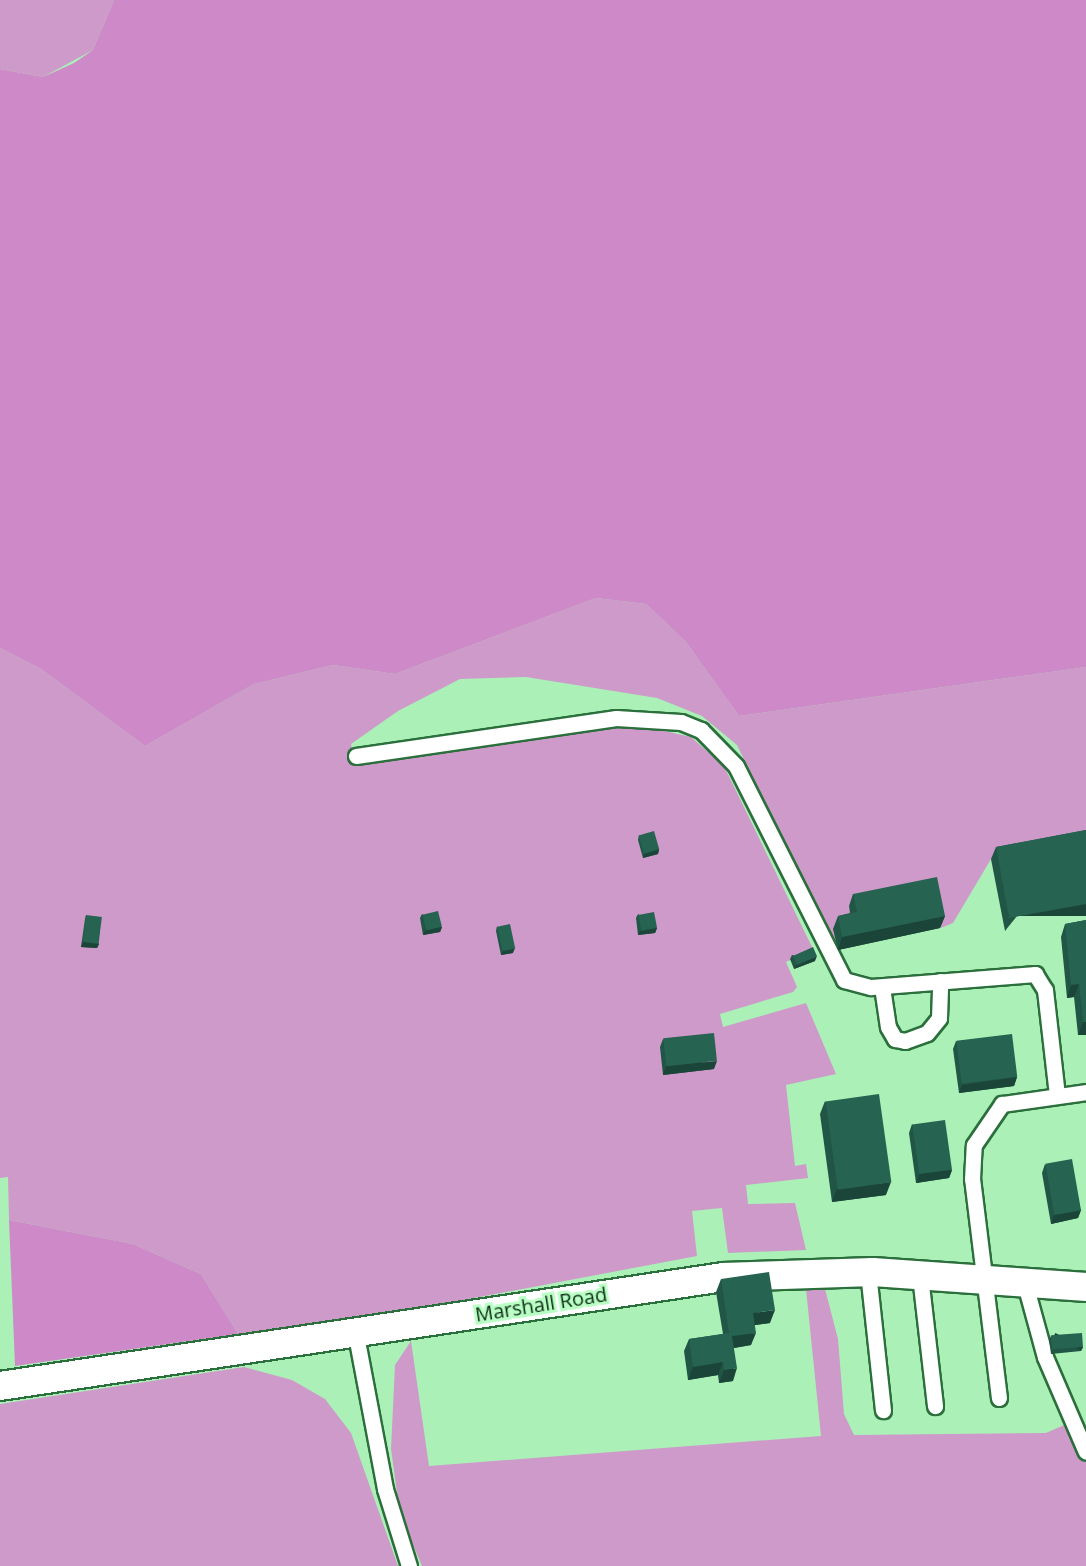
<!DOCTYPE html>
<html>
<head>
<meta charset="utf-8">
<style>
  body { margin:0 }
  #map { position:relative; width:1086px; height:1566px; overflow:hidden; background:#abf1b7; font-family:"Open Sans",sans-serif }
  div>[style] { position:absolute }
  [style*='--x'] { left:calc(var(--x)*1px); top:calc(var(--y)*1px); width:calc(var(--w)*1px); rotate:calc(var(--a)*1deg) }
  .green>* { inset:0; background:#ce9ac9 }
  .forest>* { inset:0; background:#ce89c9 }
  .roads { filter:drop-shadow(2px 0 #2b6f3c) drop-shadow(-2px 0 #2b6f3c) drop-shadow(0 2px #2b6f3c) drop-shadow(0 -2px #2b6f3c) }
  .service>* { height:15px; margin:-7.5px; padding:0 7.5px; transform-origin:7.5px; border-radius:7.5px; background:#fff }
  .minor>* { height:28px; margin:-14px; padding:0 14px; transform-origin:14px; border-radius:14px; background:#fff }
  .wall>* { inset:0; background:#215545 }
  .shaded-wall>* { inset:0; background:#1b4538; transform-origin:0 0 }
  .building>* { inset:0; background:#266350; transform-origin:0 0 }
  span { translate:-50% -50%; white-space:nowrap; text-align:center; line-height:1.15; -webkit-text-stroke:6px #b8ffc4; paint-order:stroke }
  .street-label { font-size:20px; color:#102c16 }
</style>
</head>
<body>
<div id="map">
  <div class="green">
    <div style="clip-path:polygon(0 0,114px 0,93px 50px,43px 77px,0 69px)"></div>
    <div style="clip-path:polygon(596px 598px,646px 604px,686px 642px,739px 716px,1086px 667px,1086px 842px,991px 859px,953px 923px,941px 928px,932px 889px,849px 906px,853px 925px,834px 929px,838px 950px,737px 745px,702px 716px,657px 698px,526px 677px,460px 679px,398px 711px,351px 744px,356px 766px,607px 728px,651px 728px,691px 737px,724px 766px,813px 949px,786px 962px,797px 987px,793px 992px,720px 1014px,723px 1027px,806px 1003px,836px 1074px,786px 1085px,795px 1166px,806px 1164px,808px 1178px,746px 1185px,748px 1204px,795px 1203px,806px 1250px,728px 1253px,722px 1208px,692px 1211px,697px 1256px,400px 1312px,238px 1334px,201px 1274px,133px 1244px,9px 1220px,8px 1177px,0 1178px,0 648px,41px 669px,145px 746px,254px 684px,333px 665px,395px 674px)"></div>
    <div style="clip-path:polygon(806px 1289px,825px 1289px,838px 1339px,844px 1414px,854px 1435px,1046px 1433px,1071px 1422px,1086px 1452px,1086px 1566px,422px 1566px,400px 1514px,391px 1449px,395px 1365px,411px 1341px,429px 1466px,821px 1436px)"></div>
    <div style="clip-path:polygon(244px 1367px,292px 1380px,325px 1399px,351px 1433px,398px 1566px,0 1566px,0 1404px)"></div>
  </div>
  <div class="forest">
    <div style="clip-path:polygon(114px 0,1086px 0,1086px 667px,739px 716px,686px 642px,646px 604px,596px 598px,395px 674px,333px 665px,254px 684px,145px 746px,41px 669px,0 648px,0 69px,43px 77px,74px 63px,93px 50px)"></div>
    <div style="clip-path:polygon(9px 1220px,133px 1244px,201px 1274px,238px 1334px,15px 1366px)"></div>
  </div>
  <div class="roads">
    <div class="service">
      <div style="--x:356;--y:756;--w:263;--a:-8.3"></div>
      <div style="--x:616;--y:718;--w:65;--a:3.5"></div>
      <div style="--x:681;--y:722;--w:22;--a:22"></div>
      <div style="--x:701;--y:730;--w:50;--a:45.8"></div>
      <div style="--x:736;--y:766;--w:240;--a:63.2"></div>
      <div style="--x:844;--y:980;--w:28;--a:15"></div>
      <div style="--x:871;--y:987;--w:165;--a:-4.5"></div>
      <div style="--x:1035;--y:974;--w:19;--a:58"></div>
      <div style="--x:1045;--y:990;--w:106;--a:83.5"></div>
      <div style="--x:882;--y:987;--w:40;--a:81.5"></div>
      <div style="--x:888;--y:1027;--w:14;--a:60"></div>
      <div style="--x:895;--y:1039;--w:10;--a:11"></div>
      <div style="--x:905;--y:1041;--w:23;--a:-20"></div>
      <div style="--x:927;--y:1033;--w:19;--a:-51"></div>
      <div style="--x:939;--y:1018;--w:37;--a:-88"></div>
      <div style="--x:868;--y:1272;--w:139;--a:83.8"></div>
      <div style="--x:920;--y:1276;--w:131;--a:83.4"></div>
      <div style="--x:1025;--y:1284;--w:76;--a:74.7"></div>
      <div style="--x:1045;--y:1357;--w:103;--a:66.7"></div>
      <div style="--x:355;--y:1330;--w:162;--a:79.3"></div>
      <div style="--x:385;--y:1489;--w:81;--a:72.7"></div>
      <div style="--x:999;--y:1398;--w:221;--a:-97"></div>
      <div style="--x:972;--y:1179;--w:34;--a:-87"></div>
      <div style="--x:974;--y:1145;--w:50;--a:-55.7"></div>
      <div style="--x:1002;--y:1104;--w:85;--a:-8.1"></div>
    </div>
    <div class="minor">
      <div style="--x:0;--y:1386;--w:731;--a:-8.57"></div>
      <div style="--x:723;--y:1277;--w:150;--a:-1.9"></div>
      <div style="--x:873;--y:1272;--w:214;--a:4"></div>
    </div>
  </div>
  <div class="wall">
    <div style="clip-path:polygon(1086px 830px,1005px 931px,991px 859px,996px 847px)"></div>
    <div style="clip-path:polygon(639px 835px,659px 849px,658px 854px,643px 858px,638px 840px)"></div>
    <div style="clip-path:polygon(853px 894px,945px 916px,940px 928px,838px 950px,833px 929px,838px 916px,850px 913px,849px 906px)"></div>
    <div style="clip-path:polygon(422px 914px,442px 927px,440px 932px,423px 935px,420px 918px)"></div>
    <div style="clip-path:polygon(638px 914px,657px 928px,655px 933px,638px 935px,636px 918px)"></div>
    <div style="clip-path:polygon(86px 915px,99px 944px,97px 948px,81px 947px,85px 919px)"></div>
    <div style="clip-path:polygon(1086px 920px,1086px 1035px,1078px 1035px,1074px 997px,1067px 998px,1061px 937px,1065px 924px)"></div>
    <div style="clip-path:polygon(497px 926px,513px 953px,501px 955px,496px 931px)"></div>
    <div style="clip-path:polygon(792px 955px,815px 961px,794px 969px,790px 959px)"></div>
    <div style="clip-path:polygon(663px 1039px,714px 1069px,663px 1075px,660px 1047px)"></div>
    <div style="clip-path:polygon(956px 1041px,1017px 1077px,1014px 1086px,959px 1093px,953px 1049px)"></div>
    <div style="clip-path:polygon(825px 1101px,886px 1195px,832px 1202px,820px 1114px)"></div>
    <div style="clip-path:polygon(912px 1124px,952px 1170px,949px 1178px,916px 1183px,909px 1133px)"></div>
    <div style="clip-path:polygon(1045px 1164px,1081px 1210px,1078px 1218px,1051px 1224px,1042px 1173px)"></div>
    <div style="clip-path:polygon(721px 1279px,770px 1323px,755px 1325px,751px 1345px,734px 1348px,733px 1381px,719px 1383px,718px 1375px,688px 1380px,684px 1351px,689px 1339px,723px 1334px,716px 1292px)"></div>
    <div style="clip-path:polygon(1051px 1336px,1083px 1347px,1081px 1351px,1051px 1354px,1049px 1340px)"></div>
  </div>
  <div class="shaded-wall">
    <div style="clip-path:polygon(659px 849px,658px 854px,643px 858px,644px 854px)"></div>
    <div style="left:1086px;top:904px;width:12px;height:78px;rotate:90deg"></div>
    <div style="clip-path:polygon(945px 916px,940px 928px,838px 950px,842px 937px)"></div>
    <div style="clip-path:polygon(442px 927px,440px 932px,423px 935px,425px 930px)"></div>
    <div style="clip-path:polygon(657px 928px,655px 933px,638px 935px,640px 931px)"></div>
    <div style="clip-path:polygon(83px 942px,99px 944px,97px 948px,81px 947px)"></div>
    <div style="clip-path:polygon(515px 948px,513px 953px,501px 955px,503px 951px)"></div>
    <div style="clip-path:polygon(817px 956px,815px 961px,794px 969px,796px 965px)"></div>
    <div style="clip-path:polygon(1079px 984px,1074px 997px,1067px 998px,1071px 985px)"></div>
    <div style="clip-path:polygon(1083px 1022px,1086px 1022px,1086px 1035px,1078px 1035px)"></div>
    <div style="clip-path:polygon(717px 1061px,714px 1069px,663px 1075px,666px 1066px)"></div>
    <div style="clip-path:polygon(1017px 1077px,1014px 1086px,959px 1093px,962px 1085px)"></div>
    <div style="clip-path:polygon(952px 1170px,949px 1178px,916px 1183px,919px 1174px)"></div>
    <div style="clip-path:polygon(891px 1182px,886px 1195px,832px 1202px,837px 1189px)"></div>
    <div style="clip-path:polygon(1081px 1210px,1078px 1218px,1051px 1224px,1054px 1215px)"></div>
    <div style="clip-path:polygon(775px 1310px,770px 1323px,748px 1326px,753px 1313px)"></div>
    <div style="clip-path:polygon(756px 1333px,751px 1345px,728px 1349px,732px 1336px)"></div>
    <div style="left:1083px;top:1347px;width:4px;height:31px;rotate:117deg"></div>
    <div style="clip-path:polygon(723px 1362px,718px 1375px,688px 1380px,693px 1367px)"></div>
    <div style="clip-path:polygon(737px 1368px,733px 1381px,719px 1383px,724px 1370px)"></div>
  </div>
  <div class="building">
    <div style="clip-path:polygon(1086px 830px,1086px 904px,1009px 918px,996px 847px)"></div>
    <div style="left:654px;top:831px;width:19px;height:16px;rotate:74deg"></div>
    <div style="clip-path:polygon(937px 877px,945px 916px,842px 937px,838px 916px,857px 912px,853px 894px)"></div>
    <div style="left:438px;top:911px;width:16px;height:16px;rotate:76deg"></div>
    <div style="left:654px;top:912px;width:16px;height:16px;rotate:79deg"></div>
    <div style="left:86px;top:915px;width:16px;height:27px;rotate:7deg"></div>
    <div style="clip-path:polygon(1086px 920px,1086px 1022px,1083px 1022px,1079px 984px,1071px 985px,1065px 924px)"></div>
    <div style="left:510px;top:924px;width:25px;height:13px;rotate:78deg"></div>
    <div style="left:813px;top:947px;width:10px;height:22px;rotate:66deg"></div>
    <div style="left:714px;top:1033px;width:28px;height:51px;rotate:84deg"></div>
    <div style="left:1012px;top:1034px;width:43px;height:56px;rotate:83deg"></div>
    <div style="left:879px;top:1094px;width:89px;height:54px;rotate:82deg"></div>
    <div style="left:945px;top:1120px;width:50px;height:33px;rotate:82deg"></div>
    <div style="left:1072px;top:1159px;width:52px;height:27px;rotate:80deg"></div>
    <div style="clip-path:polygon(769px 1272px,775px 1310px,753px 1313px,756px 1333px,732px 1336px,737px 1368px,724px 1370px,723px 1362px,693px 1367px,689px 1339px,729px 1333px,721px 1279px)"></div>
    <div style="left:1082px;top:1333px;width:14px;height:31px;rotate:86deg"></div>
  </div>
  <div class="street-label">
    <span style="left:541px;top:1304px;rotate:-9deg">Marshall Road</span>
  </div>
</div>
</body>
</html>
